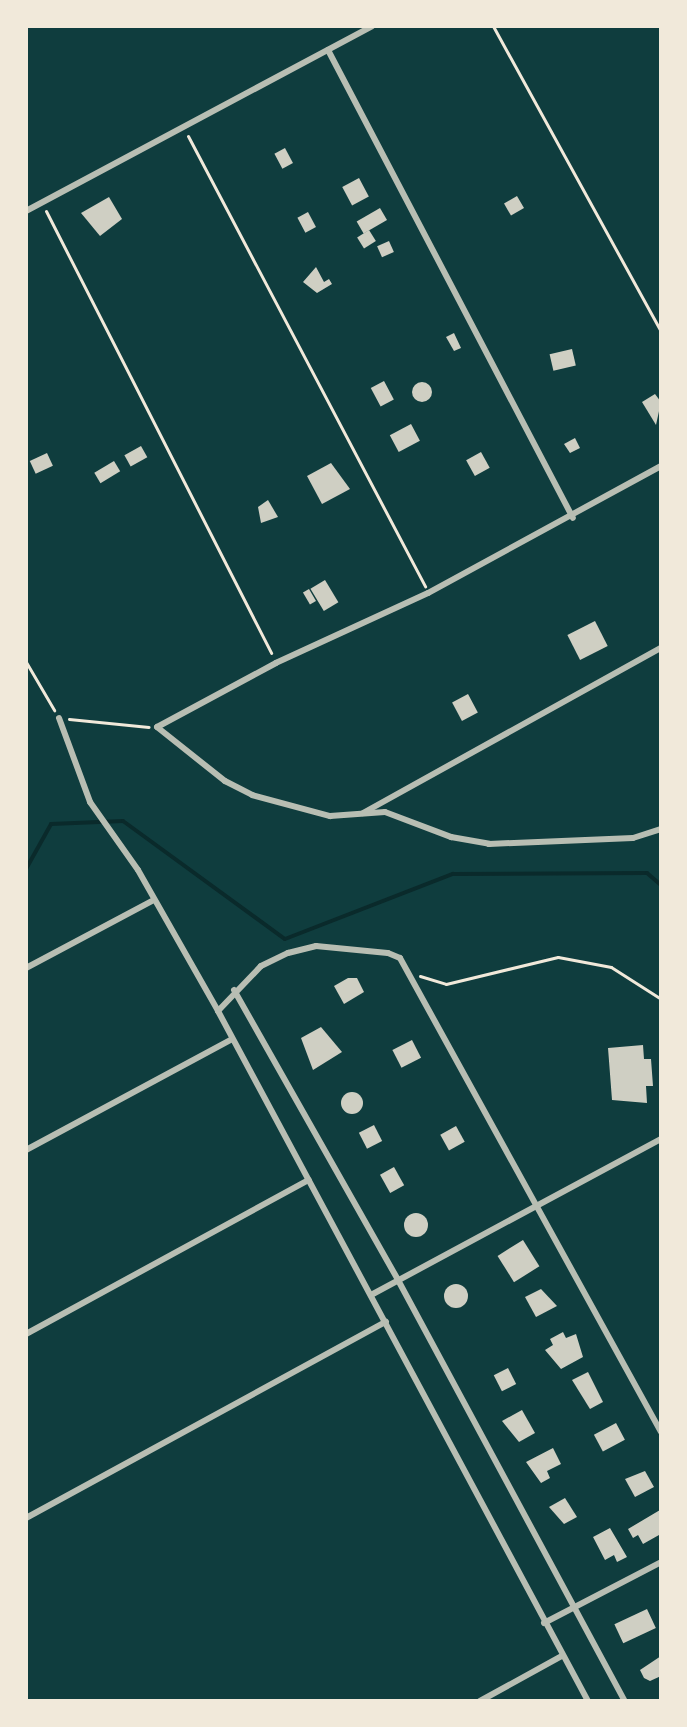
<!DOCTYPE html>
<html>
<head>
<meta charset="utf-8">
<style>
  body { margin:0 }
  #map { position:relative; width:687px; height:1727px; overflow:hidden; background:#0f3d3e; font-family:"Source Sans 3",sans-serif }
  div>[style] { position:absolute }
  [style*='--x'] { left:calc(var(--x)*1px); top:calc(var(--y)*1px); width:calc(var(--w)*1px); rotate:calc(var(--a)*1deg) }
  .stream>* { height:4px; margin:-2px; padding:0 2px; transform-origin:2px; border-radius:2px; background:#0a2a2b }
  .building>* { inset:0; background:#cfcfc3; transform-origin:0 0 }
  .round { border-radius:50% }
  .path>* { height:3px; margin:-1.5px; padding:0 1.5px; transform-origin:1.5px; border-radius:1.5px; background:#f1e9da }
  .minor>* { height:6px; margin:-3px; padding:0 3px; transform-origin:3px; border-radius:3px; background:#b8beb3 }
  span { translate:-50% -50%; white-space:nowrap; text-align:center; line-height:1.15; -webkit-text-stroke:6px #f1e9da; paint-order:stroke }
  .frame { position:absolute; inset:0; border:28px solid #f1e9da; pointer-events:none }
</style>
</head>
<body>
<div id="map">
  <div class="stream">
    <div style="--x:26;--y:869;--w:51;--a:-60.9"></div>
    <div style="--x:51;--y:824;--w:72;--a:-2.4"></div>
    <div style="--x:123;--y:821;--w:200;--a:36.1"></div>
    <div style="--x:285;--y:939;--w:180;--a:-21.2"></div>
    <div style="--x:453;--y:874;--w:194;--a:-0.3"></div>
    <div style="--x:647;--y:873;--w:18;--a:41"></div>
  </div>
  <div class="building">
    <div style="left:285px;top:148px;width:17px;height:12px;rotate:62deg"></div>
    <div style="left:359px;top:178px;width:21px;height:19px;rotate:62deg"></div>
    <div style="left:517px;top:196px;width:14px;height:15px;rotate:60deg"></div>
    <div style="clip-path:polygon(109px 197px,122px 219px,100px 236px,81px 213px)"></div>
    <div style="left:380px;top:208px;width:14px;height:27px;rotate:60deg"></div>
    <div style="left:308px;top:212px;width:17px;height:12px;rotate:62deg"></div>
    <div style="left:369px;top:230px;width:13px;height:14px;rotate:58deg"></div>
    <div style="left:389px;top:241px;width:12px;height:13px;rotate:66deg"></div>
    <div style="clip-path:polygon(316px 267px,324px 282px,329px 279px,332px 284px,317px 293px,303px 282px)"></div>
    <div style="clip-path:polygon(454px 333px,461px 348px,454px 351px,446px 337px)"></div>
    <div style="left:572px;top:349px;width:17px;height:23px;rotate:77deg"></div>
    <div style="left:384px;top:381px;width:21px;height:15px;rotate:62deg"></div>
    <div class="round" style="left:412px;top:382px;width:20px;height:20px"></div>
    <div style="clip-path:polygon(655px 394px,661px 402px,656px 425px,642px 402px)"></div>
    <div style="left:411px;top:424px;width:19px;height:24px;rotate:62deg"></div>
    <div style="clip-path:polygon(575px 438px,580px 448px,570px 453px,564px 444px)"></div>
    <div style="left:141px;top:446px;width:13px;height:19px;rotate:61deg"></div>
    <div style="left:481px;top:452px;width:18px;height:17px;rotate:61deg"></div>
    <div style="left:47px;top:453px;width:14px;height:19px;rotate:65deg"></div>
    <div style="left:114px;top:461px;width:12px;height:23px;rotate:59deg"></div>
    <div style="clip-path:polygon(331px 463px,350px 489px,322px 504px,307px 476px)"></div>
    <div style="clip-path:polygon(268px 500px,278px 517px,261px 523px,258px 507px)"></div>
    <div style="left:325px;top:580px;width:26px;height:17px;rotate:59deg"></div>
    <div style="left:309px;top:589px;width:14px;height:7px;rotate:60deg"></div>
    <div style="left:595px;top:621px;width:28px;height:31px;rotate:63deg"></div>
    <div style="left:468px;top:694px;width:21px;height:18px;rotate:62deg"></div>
    <div style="clip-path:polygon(348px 978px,357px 978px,364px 992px,344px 1004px,334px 986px)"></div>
    <div style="clip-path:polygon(321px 1027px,342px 1052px,313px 1070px,301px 1038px)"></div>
    <div style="left:412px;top:1040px;width:20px;height:22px;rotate:63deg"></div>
    <div style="clip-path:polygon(643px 1045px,644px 1059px,651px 1059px,653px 1086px,646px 1086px,647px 1103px,612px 1100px,608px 1048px)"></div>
    <div class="round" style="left:341px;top:1092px;width:22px;height:22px"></div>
    <div style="left:374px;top:1125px;width:18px;height:17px;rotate:63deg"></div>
    <div style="left:456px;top:1126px;width:18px;height:18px;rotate:61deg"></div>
    <div style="left:394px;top:1167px;width:21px;height:16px;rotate:61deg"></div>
    <div class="round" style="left:404px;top:1213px;width:24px;height:24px"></div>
    <div style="left:523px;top:1240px;width:31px;height:30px;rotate:58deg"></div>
    <div class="round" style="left:444px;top:1284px;width:24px;height:24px"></div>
    <div style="clip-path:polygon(541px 1289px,557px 1306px,536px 1317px,525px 1297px)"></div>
    <div style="clip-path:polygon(563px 1332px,566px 1338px,576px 1334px,583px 1357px,561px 1369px,545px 1350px,553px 1345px,550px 1339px)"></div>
    <div style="left:508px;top:1368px;width:18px;height:16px;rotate:63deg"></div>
    <div style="clip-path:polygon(588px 1372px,603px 1402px,590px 1409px,572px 1380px)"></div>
    <div style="clip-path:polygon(522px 1410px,535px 1433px,519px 1442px,502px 1421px)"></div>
    <div style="left:616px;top:1423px;width:19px;height:25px;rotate:62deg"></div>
    <div style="clip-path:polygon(553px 1448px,561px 1464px,547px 1471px,550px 1478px,541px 1483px,526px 1462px)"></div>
    <div style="clip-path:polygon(645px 1471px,654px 1487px,635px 1497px,625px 1479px)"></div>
    <div style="clip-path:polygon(565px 1498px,577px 1517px,564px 1524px,549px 1507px)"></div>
    <div style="clip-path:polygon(660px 1510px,659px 1535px,643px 1544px,638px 1535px,633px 1538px,628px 1529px)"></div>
    <div style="clip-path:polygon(610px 1528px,627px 1557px,617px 1562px,614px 1555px,605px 1560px,593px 1537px)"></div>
    <div style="left:647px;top:1609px;width:21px;height:36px;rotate:65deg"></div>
    <div style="clip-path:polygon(661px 1656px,661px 1676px,650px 1681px,644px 1678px,640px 1670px)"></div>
  </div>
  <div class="path">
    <div style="--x:493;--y:26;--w:349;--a:61.2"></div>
    <div style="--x:188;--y:136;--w:509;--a:62.23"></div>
    <div style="--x:46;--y:211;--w:496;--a:63"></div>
    <div style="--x:26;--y:662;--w:56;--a:59.7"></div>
    <div style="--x:69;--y:719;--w:80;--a:5.7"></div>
    <div style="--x:420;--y:976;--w:27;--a:17"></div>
    <div style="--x:446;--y:984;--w:115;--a:-13.6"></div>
    <div style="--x:558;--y:957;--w:54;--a:10.7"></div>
    <div style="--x:611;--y:967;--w:59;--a:32.6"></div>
  </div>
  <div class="minor">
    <div style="--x:328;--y:50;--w:528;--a:62.37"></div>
    <div style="--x:26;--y:211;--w:392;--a:-28.1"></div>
    <div style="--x:661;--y:466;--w:265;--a:151.4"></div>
    <div style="--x:428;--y:593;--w:167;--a:155.3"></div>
    <div style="--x:276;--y:663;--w:135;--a:151.7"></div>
    <div style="--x:157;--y:727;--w:87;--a:38.5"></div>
    <div style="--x:225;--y:781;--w:30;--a:27"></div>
    <div style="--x:252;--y:795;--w:81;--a:15.1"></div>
    <div style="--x:330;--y:816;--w:55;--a:-4.2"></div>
    <div style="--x:385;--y:812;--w:71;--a:20.7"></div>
    <div style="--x:451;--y:837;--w:39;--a:10"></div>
    <div style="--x:489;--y:844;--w:144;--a:-2.4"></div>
    <div style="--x:633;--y:838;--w:29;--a:-18"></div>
    <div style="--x:59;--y:718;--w:90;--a:69.7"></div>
    <div style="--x:90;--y:802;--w:83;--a:54.8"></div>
    <div style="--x:138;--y:870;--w:162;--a:60.4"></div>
    <div style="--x:218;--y:1011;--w:783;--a:61.8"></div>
    <div style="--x:363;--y:813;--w:341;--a:-29"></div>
    <div style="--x:26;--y:968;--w:145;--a:-28"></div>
    <div style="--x:234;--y:990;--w:333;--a:60.5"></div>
    <div style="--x:398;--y:1280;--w:478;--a:61.7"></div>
    <div style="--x:218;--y:1011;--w:62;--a:-46.3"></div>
    <div style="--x:261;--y:966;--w:30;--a:-26"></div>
    <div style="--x:288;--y:953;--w:29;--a:-14"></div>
    <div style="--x:316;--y:946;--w:72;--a:5.6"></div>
    <div style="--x:388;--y:953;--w:13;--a:23"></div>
    <div style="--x:400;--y:958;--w:541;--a:61.16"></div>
    <div style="--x:26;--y:1150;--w:234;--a:-28.3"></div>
    <div style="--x:371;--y:1295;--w:329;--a:-28.3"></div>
    <div style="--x:26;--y:1334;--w:322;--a:-28.6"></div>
    <div style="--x:26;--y:1518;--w:410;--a:-28.6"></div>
    <div style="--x:544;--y:1623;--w:132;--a:-27.5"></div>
    <div style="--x:480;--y:1701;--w:94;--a:-28.8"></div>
  </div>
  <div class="frame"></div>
</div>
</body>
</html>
